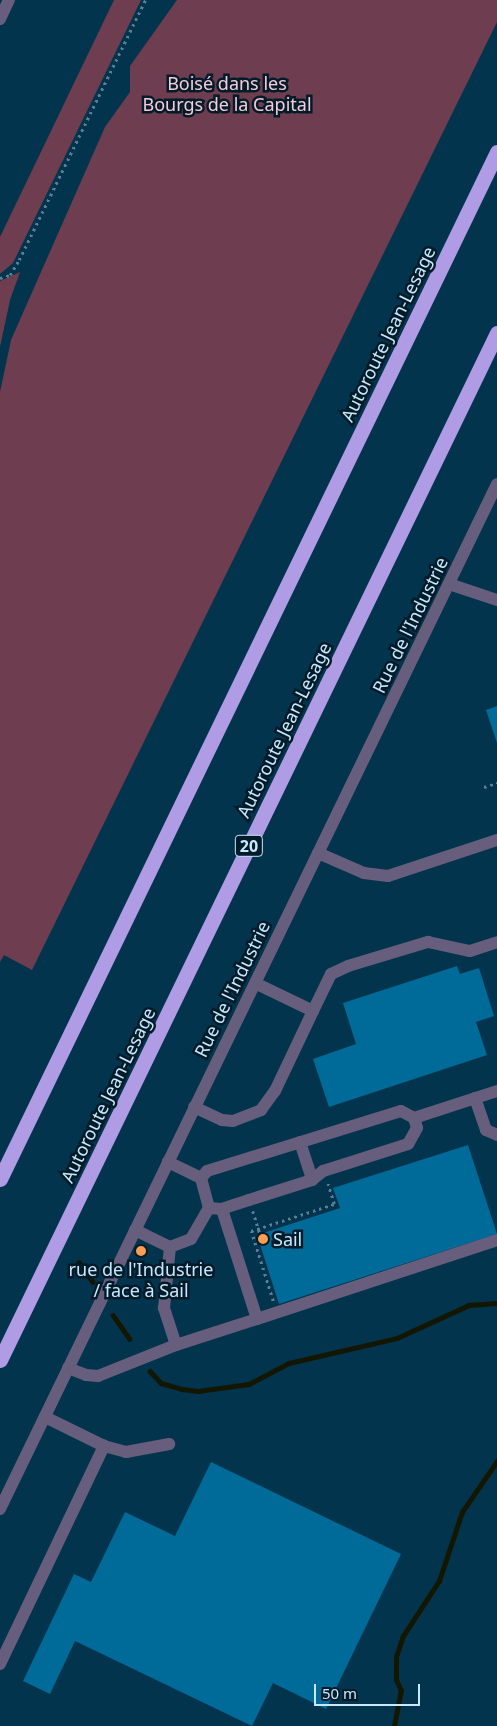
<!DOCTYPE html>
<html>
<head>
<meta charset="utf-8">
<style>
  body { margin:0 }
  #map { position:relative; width:497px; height:1726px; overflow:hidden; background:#03344d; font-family:"Noto Sans",sans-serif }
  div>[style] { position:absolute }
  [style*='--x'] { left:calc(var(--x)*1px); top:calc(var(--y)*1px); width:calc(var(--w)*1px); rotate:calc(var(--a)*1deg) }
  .green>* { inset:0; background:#6e3d4f }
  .stream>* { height:4.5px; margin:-2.25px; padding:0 2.25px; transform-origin:2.25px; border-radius:2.25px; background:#131702 }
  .building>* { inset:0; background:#006a98 }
  .path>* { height:2.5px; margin-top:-1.25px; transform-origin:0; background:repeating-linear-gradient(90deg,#588198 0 2.5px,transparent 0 6.5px) }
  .minor>* { height:12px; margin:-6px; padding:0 6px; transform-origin:6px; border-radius:6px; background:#665e7c }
  .highway>* { height:15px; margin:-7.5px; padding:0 7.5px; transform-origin:7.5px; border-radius:7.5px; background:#b09be5 }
  .dots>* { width:14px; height:14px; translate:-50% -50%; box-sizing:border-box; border:2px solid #011b29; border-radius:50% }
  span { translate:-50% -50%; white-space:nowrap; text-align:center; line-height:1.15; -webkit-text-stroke:5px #011b29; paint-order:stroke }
  .shield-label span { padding:1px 4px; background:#011b29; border:1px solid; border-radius:4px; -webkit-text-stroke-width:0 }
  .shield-label { font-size:16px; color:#c9e8fd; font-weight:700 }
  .park-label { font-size:18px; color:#f7cbd9 }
  .street-label { font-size:18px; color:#c9e8fd }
  .poi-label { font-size:18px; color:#c9e8fd }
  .left { translate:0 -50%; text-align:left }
  .scale { position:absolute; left:314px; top:1684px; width:106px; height:22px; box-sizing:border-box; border:2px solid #c9e8fd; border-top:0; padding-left:6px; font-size:15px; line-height:18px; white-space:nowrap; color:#c9e8fd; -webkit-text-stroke:4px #011b29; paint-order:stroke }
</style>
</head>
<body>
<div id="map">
  <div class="green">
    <div style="clip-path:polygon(114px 0,141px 0,13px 263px,0 274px,0 237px)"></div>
    <div style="clip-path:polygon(177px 0,497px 0,497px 22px,32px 970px,4px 955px,0 962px,0 392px,11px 340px,105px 127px,130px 92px,130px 66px)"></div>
    <div style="clip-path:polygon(20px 272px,10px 300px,0 347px,0 281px)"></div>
  </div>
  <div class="stream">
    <div style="--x:79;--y:1262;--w:24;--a:55"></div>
    <div style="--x:113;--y:1315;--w:29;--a:55"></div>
    <div style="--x:150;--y:1371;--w:16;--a:47"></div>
    <div style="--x:161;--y:1383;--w:22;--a:16"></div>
    <div style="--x:182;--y:1389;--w:16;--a:7"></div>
    <div style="--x:198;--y:1391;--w:51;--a:-7.8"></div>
    <div style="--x:249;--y:1384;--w:45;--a:-27.7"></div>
    <div style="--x:289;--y:1363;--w:111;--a:-13"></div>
    <div style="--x:397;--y:1338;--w:79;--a:-24.6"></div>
    <div style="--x:469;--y:1305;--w:28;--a:-4"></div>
    <div style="--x:394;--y:1726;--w:36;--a:-79"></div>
    <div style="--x:401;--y:1691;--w:12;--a:-114"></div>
    <div style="--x:396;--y:1680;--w:23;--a:-90"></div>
    <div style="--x:396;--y:1657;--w:22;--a:-72"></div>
    <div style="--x:403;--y:1636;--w:66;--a:-56.8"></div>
    <div style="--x:439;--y:1581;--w:73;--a:-71.6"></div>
    <div style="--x:462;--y:1512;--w:62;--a:-55.5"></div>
  </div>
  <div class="building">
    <div style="clip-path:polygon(497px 706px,497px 743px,486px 710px)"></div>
    <div style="clip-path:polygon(457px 966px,460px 974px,479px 968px,494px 1016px,476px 1022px,487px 1055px,329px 1107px,313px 1059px,356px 1044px,343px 1003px)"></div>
    <div style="clip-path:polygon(468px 1145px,497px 1234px,279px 1304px,257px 1235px,340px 1208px,333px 1188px)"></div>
    <div style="clip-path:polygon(211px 1462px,401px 1554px,326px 1709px,273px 1683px,252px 1726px,75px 1641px,50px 1694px,23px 1681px,74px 1574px,91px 1582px,125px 1512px,175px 1536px)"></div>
  </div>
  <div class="path">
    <div style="--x:0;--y:278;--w:10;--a:-17"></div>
    <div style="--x:10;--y:275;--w:17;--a:-59"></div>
    <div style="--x:19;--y:260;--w:289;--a:-64.1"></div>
    <div style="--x:484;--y:787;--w:14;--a:-17"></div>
    <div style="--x:253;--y:1211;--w:24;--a:73"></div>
    <div style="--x:273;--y:1301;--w:73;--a:-107.4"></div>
    <div style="--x:251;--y:1231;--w:87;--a:-18"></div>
    <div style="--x:334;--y:1204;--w:21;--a:-107"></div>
  </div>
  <div class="minor">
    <div style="--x:0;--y:19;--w:21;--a:-65"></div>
    <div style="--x:449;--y:584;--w:51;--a:18.4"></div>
    <div style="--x:318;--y:853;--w:50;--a:23.5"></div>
    <div style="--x:364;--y:873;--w:24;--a:7"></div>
    <div style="--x:388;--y:876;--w:115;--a:-18.3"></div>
    <div style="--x:313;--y:1011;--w:41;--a:-64.1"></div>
    <div style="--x:331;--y:974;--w:19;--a:-25"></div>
    <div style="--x:348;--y:966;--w:84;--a:-16.7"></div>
    <div style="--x:428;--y:942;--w:43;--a:12.1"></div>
    <div style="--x:470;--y:951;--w:28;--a:-18"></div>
    <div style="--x:475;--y:1098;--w:34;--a:71"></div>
    <div style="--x:486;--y:1130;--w:12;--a:24"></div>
    <div style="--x:194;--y:1107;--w:31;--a:25"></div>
    <div style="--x:222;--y:1120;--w:11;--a:5"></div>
    <div style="--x:233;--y:1121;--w:30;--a:-21"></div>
    <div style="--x:261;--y:1110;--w:24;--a:-54"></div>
    <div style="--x:275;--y:1091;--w:89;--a:-64.6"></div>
    <div style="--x:313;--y:1011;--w:64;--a:-154.2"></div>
    <div style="--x:414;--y:1118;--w:87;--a:-18"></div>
    <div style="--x:300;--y:1142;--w:40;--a:72"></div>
    <div style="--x:201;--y:1178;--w:9;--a:-49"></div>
    <div style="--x:207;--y:1171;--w:203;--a:-17.2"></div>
    <div style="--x:401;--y:1111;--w:15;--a:28"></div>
    <div style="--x:414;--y:1118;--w:10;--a:73"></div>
    <div style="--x:417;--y:1128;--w:18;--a:119"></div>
    <div style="--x:408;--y:1144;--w:89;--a:162.4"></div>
    <div style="--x:323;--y:1171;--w:14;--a:141"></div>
    <div style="--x:312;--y:1180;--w:66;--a:162.4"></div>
    <div style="--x:249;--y:1200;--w:28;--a:162"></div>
    <div style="--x:222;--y:1209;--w:13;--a:-176"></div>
    <div style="--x:135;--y:1230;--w:39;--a:26"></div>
    <div style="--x:170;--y:1247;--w:22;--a:-21"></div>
    <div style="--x:191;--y:1239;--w:36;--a:-60"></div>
    <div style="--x:209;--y:1208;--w:31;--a:-105"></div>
    <div style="--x:201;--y:1178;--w:37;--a:-154"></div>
    <div style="--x:257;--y:1319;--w:253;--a:-18.2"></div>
    <div style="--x:176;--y:1345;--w:85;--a:-17.8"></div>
    <div style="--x:257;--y:1319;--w:115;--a:-107.7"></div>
    <div style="--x:68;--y:1368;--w:19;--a:21"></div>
    <div style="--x:86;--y:1375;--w:12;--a:5"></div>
    <div style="--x:98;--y:1376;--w:84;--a:-21.7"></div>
    <div style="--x:176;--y:1345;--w:39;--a:-108"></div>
    <div style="--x:164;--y:1308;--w:61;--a:-84.4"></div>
    <div style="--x:104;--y:1446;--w:23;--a:15"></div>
    <div style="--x:126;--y:1452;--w:44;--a:-10.5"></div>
    <div style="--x:0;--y:1509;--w:1139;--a:-64.13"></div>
    <div style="--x:0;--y:1664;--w:242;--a:-64.5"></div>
    <div style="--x:104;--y:1446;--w:66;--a:-153.8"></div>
  </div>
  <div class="highway">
    <div style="--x:0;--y:1179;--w:1141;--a:-64.18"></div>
    <div style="--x:0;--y:1360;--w:1141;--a:-64.18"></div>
  </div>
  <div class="dots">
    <div style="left:263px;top:1239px;background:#fc9d52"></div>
    <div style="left:141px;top:1251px;background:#fc9d52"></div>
  </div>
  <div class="shield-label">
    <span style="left:249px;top:846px">20</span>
  </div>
  <div class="park-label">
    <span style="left:227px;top:94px">Boisé dans les<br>Bourgs de la Capital</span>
  </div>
  <div class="street-label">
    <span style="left:388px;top:334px;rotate:-64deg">Autoroute Jean-Lesage</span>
    <span style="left:410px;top:625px;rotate:-64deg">Rue de l'Industrie</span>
    <span style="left:284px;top:730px;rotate:-64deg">Autoroute Jean-Lesage</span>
    <span style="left:232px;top:989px;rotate:-64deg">Rue de l'Industrie</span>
    <span style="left:108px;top:1095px;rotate:-64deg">Autoroute Jean-Lesage</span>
  </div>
  <div class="poi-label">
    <span class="left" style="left:273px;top:1239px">Sail</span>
    <span style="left:141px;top:1280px">rue de l'Industrie<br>/ face à Sail</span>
  </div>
  <div class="scale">50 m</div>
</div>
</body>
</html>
